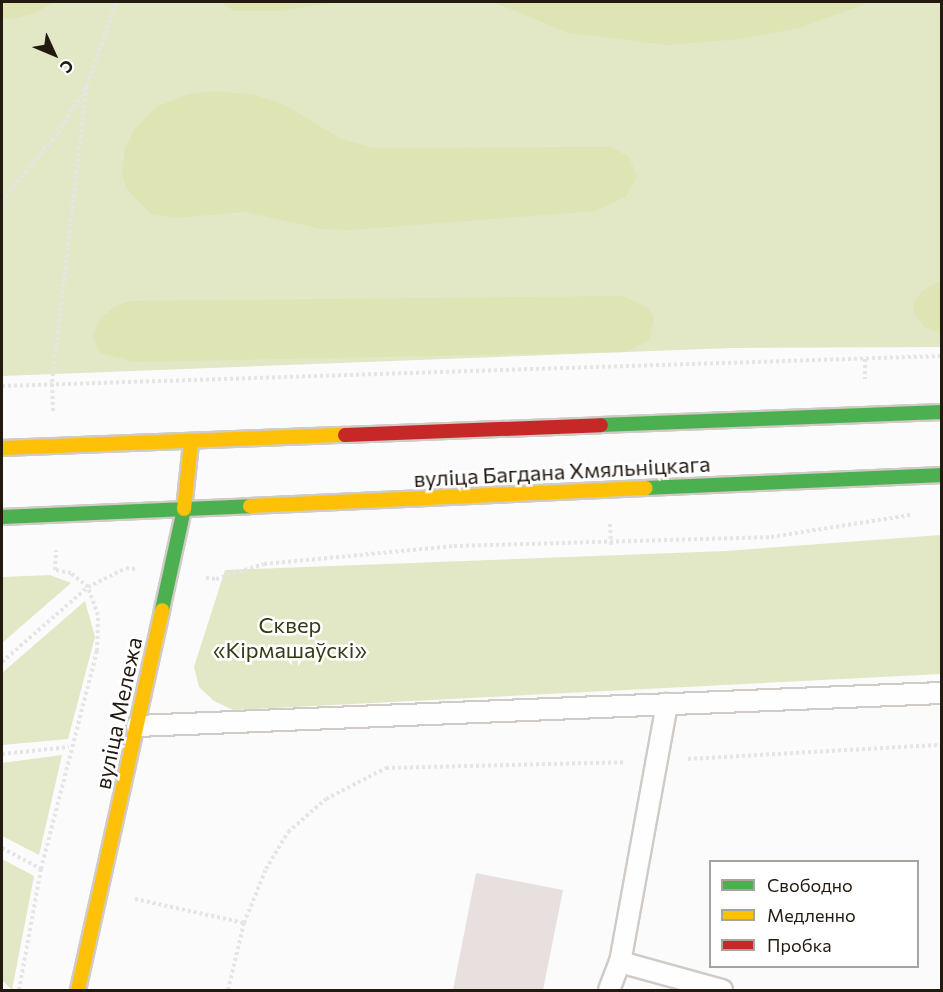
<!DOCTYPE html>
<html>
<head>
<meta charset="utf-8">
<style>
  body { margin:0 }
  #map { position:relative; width:943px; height:992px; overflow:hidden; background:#fbfbfb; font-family:Commissioner,sans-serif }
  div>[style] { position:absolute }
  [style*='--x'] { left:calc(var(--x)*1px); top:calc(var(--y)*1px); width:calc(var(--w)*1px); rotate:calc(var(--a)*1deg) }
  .green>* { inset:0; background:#e2e7c5 }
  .forest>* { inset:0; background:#dee4b4 }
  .building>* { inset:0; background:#e7e0df }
  .path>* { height:4px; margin-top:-2px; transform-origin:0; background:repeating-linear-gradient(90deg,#e5e5e5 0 3px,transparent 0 6px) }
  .roads { filter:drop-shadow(2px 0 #d0cbc6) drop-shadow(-2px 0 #d0cbc6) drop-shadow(0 2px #d0cbc6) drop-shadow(0 -2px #d0cbc6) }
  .lane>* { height:20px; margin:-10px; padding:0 10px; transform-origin:10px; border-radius:10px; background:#fefefe }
  .fast>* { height:14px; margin:-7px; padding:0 7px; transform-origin:7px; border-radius:7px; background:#4caf50 }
  .slow>* { height:14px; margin:-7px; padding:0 7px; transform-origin:7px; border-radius:7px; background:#ffc107 }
  .jam>* { height:14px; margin:-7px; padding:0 7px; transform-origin:7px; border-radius:7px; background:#c62828 }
  span { translate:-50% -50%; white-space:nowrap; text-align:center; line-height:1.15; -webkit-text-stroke:5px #fff; paint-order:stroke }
  .street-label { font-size:22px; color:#221910 }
  .park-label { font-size:22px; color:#363a15 }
  .frame { position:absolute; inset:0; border:3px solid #221910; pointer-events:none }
  .legend { position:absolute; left:709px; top:860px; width:210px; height:108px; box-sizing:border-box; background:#fff; border:2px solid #a7a39f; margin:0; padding:8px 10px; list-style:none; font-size:18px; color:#221910 }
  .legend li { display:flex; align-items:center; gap:12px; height:30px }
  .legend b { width:30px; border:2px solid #a7a39f }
  .north { position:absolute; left:24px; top:24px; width:60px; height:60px; -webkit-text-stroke:4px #fff; paint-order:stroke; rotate:134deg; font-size:16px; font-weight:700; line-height:24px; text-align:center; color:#221910 }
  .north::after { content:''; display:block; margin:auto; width:21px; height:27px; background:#221910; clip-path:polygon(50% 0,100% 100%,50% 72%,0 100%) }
</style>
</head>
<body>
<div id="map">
  <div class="green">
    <div style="clip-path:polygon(2px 2px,941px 2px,941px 347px,731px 348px,2px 376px)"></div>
    <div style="clip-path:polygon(941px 535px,941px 674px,233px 710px,214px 701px,199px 687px,194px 667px,225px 570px,726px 551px)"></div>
    <div style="clip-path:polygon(50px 575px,71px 583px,2px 643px,2px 577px)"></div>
    <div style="clip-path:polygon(85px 601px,95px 637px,68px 739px,2px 745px,2px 673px)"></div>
    <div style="clip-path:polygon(62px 755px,39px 855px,2px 836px,2px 763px)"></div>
    <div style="clip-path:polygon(2px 859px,34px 876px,12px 990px,2px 980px)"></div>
  </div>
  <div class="forest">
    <div style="clip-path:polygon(2px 2px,54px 2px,33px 14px,10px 19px,2px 18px)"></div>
    <div style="clip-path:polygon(220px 2px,336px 2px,280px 11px,234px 11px)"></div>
    <div style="clip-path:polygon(493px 2px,870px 2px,799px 28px,740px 39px,668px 45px,569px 33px)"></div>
    <div style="clip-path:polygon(217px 91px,256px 95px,285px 105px,341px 139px,373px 148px,611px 147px,629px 157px,637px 176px,626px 197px,595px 211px,350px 230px,323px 229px,244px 212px,175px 218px,151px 214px,127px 189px,122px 171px,125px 149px,134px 130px,156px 107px,189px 94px)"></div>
    <div style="clip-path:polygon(941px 280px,942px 280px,941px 333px,924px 327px,915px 315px,913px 304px,921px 292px)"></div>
    <div style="clip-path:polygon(622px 296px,647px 307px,654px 318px,649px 340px,625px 352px,132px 362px,99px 352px,93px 336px,99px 320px,114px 307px,130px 301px)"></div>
  </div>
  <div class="building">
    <div style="clip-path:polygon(476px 873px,563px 890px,543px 990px,453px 990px)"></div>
  </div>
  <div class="path">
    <div style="--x:2;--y:201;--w:88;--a:-50.5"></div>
    <div style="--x:58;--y:133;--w:56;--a:-58.9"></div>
    <div style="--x:87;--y:85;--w:88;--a:-70.7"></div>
    <div style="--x:865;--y:359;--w:20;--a:90"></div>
    <div style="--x:2;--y:386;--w:940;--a:-1.83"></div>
    <div style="--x:53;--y:411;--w:29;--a:-92"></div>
    <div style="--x:52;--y:382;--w:299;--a:-83.3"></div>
    <div style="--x:610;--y:524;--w:21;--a:87"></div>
    <div style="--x:206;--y:578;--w:10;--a:6"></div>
    <div style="--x:216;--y:579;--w:50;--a:-17.4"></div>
    <div style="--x:264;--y:564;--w:191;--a:-5.4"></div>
    <div style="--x:454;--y:546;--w:317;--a:-1.6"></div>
    <div style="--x:771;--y:537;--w:141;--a:-9"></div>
    <div style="--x:2;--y:662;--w:114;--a:-41.1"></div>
    <div style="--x:88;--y:587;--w:22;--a:-141"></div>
    <div style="--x:71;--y:573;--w:16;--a:-169"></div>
    <div style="--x:55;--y:570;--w:20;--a:-87"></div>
    <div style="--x:2;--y:754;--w:67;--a:-6"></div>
    <div style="--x:688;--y:759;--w:254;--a:-3.2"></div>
    <div style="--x:2;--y:848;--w:44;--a:28.3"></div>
    <div style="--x:135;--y:899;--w:112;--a:12.4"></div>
    <div style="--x:19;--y:990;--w:123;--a:-79.7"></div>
    <div style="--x:41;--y:869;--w:225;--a:-75.6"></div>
    <div style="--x:97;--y:651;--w:36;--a:-88"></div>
    <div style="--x:98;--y:615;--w:30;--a:-110"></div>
    <div style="--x:88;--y:587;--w:42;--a:-26.6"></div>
    <div style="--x:126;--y:568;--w:10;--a:6"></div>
    <div style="--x:228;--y:990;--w:69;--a:-76.6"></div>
    <div style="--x:244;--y:923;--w:58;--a:-67.8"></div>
    <div style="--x:266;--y:869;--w:43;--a:-59.3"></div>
    <div style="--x:288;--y:832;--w:50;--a:-41"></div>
    <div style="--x:326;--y:799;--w:68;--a:-27.3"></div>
    <div style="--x:386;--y:768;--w:240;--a:-1.4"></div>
  </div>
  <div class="roads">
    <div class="lane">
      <div style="--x:667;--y:704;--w:262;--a:100.3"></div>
      <div style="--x:620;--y:962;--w:106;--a:15.4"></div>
      <div style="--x:137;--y:726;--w:806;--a:-2.35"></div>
      <div style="--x:609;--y:990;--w:30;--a:-69"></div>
    </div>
    <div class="fast">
      <div style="--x:601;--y:425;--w:341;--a:-2.2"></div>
      <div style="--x:646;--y:488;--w:296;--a:-2.5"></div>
      <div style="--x:2;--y:517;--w:248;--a:-2.5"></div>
      <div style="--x:162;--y:610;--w:103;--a:-77.7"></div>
    </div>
    <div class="slow">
      <div style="--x:2;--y:448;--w:343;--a:-2.2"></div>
      <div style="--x:250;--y:506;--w:396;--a:-2.6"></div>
      <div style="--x:184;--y:509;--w:66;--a:-83.9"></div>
      <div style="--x:78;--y:990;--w:389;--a:-77.5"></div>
    </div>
    <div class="jam">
      <div style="--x:345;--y:435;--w:256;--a:-2.2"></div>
    </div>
  </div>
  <div class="street-label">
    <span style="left:562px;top:471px;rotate:-3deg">вуліца Багдана Хмяльніцкага</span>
    <span style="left:118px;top:713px;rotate:-78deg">вуліца Мележа</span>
  </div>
  <div class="park-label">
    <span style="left:290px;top:637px">Сквер<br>«Кірмашаўскі»</span>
  </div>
  <div class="frame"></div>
  <ul class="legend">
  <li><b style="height:8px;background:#4caf50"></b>Свободно</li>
  <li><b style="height:8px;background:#ffc107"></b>Медленно</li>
  <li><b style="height:8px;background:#c62828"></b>Пробка</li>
  </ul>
  <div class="north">С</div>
</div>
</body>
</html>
